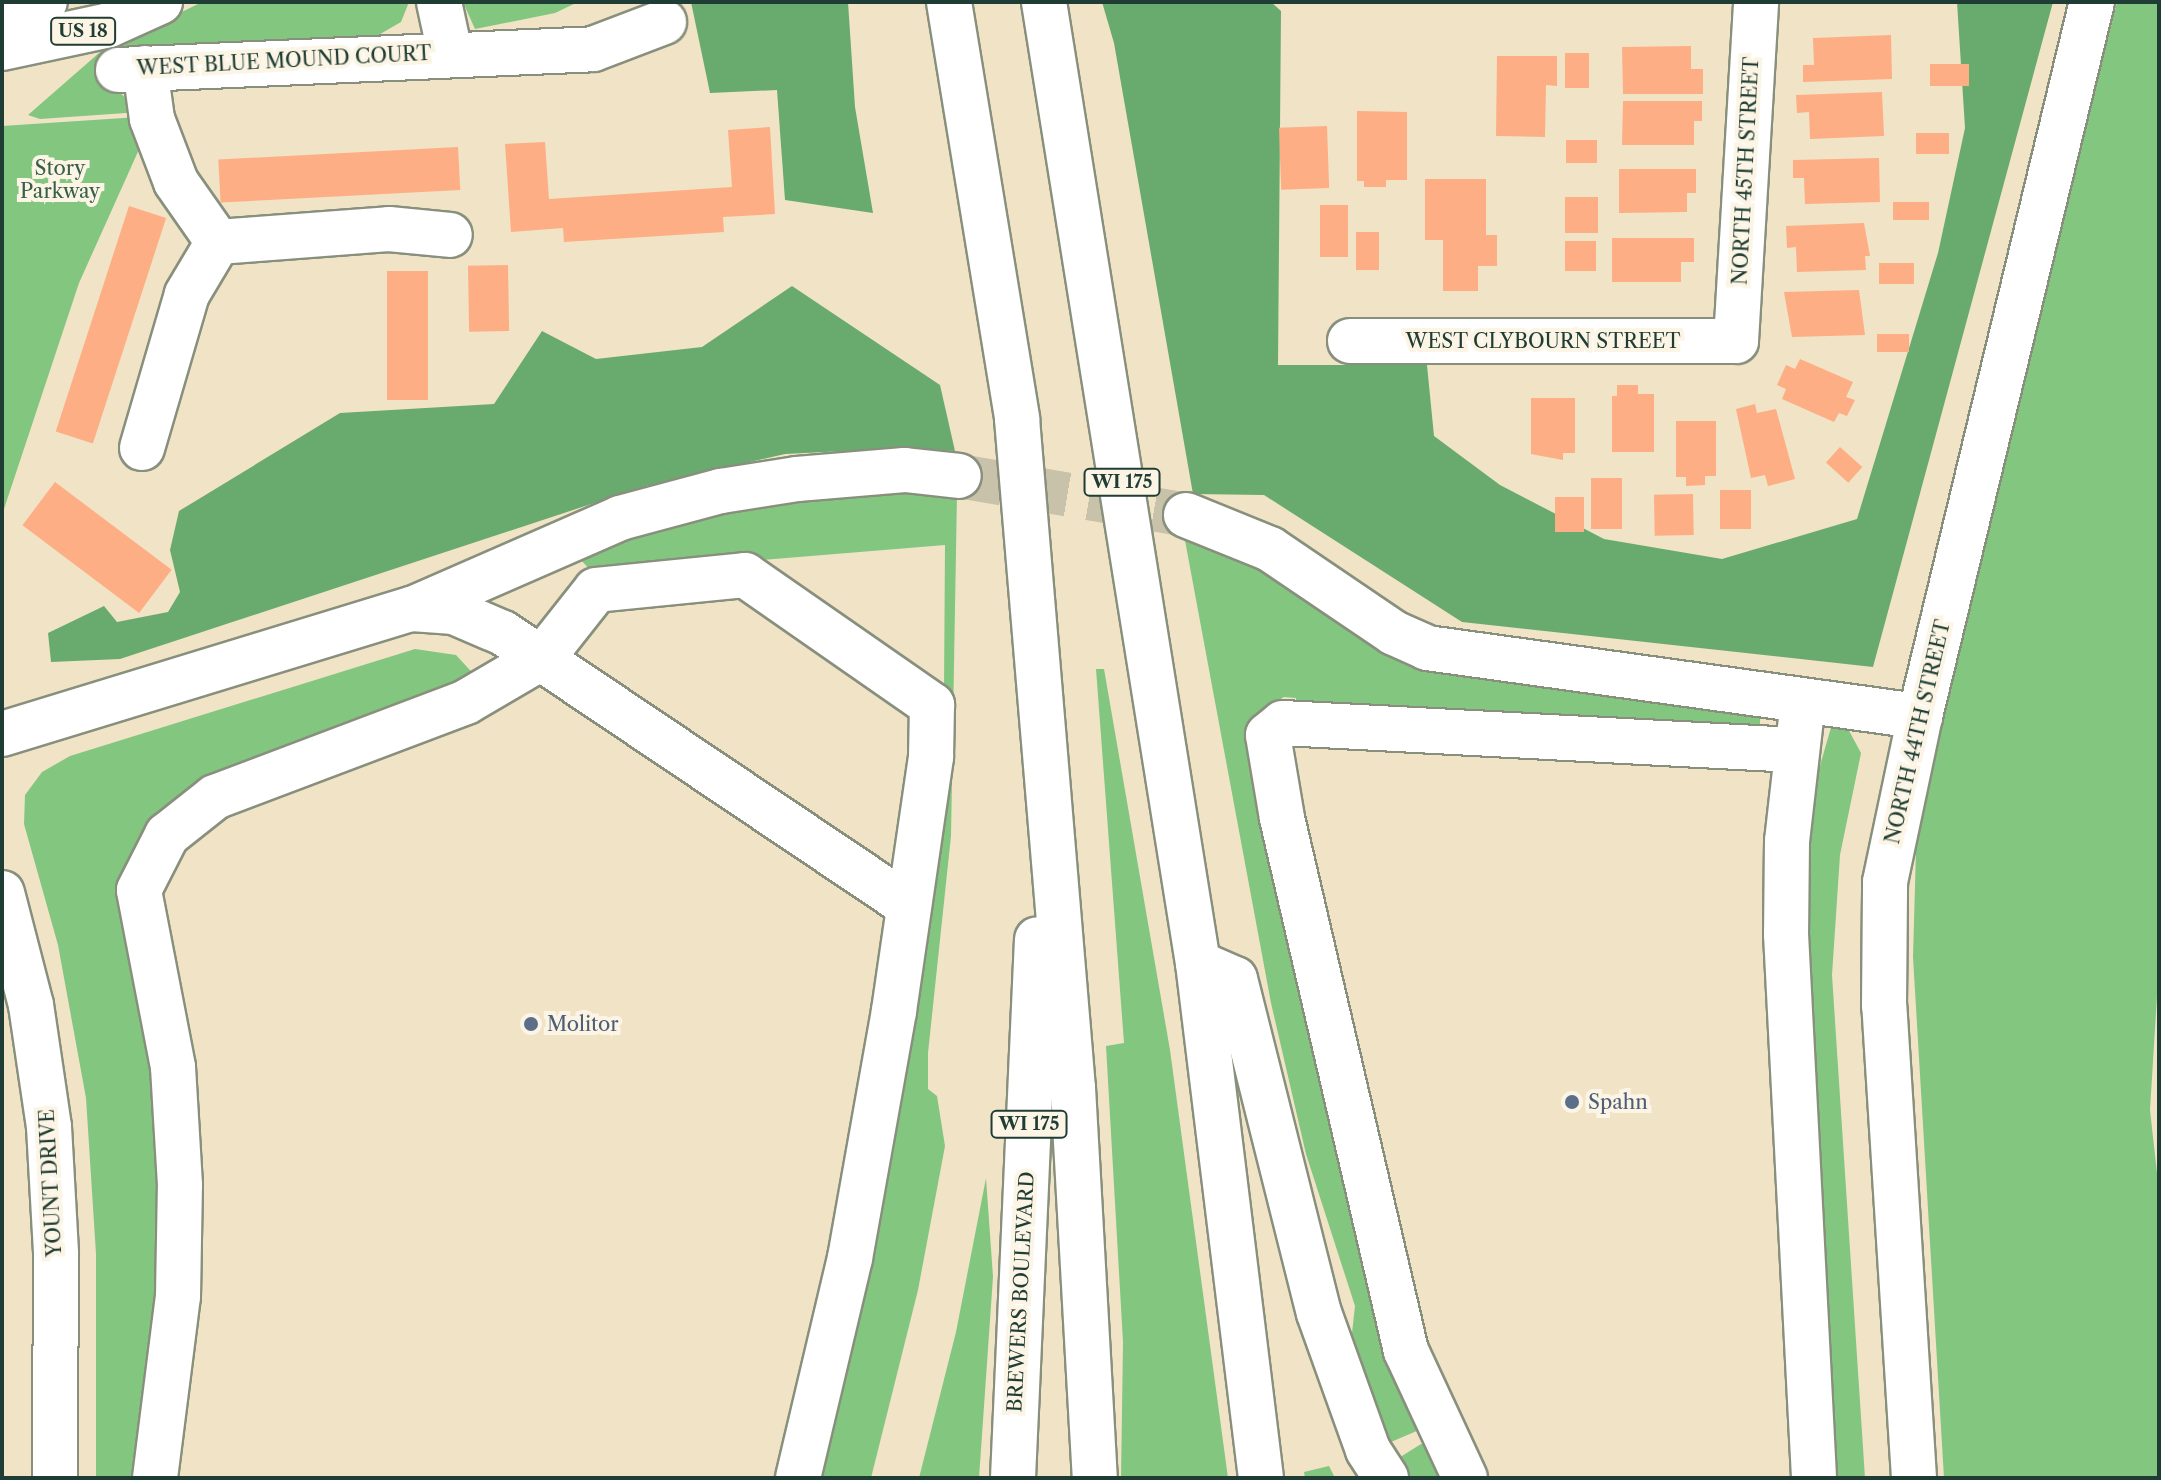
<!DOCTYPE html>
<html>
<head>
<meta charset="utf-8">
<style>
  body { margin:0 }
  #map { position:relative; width:2161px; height:1480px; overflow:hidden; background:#f1e3c6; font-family:"Libre Caslon Text",serif }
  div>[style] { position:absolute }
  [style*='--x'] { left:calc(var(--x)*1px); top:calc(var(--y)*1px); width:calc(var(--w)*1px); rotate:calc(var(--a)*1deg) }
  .green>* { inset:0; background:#82c680 }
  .forest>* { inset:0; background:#69ab6e }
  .building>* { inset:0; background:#fdae85; transform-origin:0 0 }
  .minor-tunnel>* { height:44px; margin-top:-22px; transform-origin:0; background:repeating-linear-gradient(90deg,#c7c2a9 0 44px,transparent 0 66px) }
  .roads { filter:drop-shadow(2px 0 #88907d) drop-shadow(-2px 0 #88907d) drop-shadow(0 2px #88907d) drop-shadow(0 -2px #88907d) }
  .minor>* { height:44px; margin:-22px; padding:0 22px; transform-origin:22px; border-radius:22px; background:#fff }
  .major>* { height:44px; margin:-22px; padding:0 22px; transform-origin:22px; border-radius:22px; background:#fff }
  .highway>* { height:44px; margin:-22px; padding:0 22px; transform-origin:22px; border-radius:22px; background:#fff }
  .dots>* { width:22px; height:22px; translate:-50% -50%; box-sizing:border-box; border:4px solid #fcf5e5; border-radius:50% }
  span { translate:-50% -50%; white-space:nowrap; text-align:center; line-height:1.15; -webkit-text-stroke:8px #fcf5e5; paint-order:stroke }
  .shield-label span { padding:2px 6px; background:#fcf5e5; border:2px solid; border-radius:6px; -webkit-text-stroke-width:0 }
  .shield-label { font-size:18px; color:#1f3d34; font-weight:700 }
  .street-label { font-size:20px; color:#1f3d34 }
  .park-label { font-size:20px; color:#385f47 }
  .service-label { font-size:20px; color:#4e5e75 }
  .left { translate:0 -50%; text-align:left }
  .frame { position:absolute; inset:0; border:4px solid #1f3d34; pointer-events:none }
</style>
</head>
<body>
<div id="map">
  <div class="green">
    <div style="clip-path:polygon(202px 2px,409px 2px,401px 22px,375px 37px,110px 83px,140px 112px,40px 119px,28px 115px,99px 53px)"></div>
    <div style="clip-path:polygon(463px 2px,578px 2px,555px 13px,475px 29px)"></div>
    <div style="clip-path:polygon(2117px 2px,2159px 2px,2159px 964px,2150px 1110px,2159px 1191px,2159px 1478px,1944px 1478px,1913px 957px,1916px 851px,1938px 726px)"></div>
    <div style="clip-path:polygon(154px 116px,79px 283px,2px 515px,2px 126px)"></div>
    <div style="clip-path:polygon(912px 491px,957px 494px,951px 836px,928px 1053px,928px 1089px,937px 1096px,945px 1146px,918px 1290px,871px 1478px,816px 1478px,944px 691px,945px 545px,594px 574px,580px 559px,600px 546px,743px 507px)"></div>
    <div style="clip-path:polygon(1186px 515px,1417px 666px,1758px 712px,1760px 718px,1760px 727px,1296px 707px,1296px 698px,1284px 697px,1255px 714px,1419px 1430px,1391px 1442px,1386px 1442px,1349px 1360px,1355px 1306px,1306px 1154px,1271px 1003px,1184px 535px)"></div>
    <div style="clip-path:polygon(415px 649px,456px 655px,480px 681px,154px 823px,168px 1199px,142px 1478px,96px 1478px,96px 1254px,86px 1098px,58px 945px,24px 824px,25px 795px,42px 772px,70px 756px)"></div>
    <div style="clip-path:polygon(1096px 669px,1104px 669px,1170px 1050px,1228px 1478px,1121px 1478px,1123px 1342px,1106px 1046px,1124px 1043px)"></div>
    <div style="clip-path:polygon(1832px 724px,1847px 727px,1861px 753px,1840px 855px,1832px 975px,1865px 1478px,1830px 1478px,1799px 979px,1811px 797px)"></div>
    <div style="clip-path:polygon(986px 1178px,993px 1277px,979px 1478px,919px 1478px,956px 1332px)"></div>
    <div style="clip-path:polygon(1421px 1444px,1429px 1445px,1451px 1478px,1403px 1478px,1394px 1461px)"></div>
    <div style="clip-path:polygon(1329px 1466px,1335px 1478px,1305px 1478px,1304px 1472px)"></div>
  </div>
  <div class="forest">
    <div style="clip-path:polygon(691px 2px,848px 2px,855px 107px,873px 213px,785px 200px,777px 90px,710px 93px)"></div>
    <div style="clip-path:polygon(1102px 2px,1271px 2px,1281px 11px,1278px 365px,1427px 365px,1434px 436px,1500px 485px,1604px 539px,1722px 559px,1857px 519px,1938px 253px,1965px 128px,1957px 2px,2053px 2px,1873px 667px,1462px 622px,1264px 495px,1193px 494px,1114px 43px)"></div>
    <div style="clip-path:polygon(792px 286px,940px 385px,955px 451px,905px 448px,785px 454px,646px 486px,120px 659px,51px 662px,48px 633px,104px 606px,117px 622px,168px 612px,180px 592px,170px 550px,179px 511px,340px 413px,494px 404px,542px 331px,596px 359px,702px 347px)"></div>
  </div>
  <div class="building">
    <div style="clip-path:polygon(1891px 35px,1892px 79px,1803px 82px,1803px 65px,1814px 65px,1813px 38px)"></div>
    <div style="clip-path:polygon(1691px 46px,1691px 69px,1703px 69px,1703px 94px,1623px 94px,1622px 47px)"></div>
    <div style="left:1565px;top:53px;width:24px;height:35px"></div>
    <div style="clip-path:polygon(1497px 56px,1557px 56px,1557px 86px,1546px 85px,1545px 137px,1496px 136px)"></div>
    <div style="left:1969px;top:64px;width:22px;height:39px;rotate:90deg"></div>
    <div style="clip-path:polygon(1882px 92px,1884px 136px,1810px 139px,1809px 112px,1797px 113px,1796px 95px)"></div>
    <div style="clip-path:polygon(1623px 101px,1702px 101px,1702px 121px,1694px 121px,1694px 145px,1622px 145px)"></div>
    <div style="clip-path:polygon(1357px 111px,1407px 112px,1407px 180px,1386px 180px,1386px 187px,1364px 187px,1364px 181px,1357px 181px)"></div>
    <div style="left:1327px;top:126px;width:62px;height:48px;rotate:88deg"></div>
    <div style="clip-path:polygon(770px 127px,775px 214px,723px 217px,724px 232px,564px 242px,563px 228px,511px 232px,505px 144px,545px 142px,549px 199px,732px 187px,728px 130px)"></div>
    <div style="left:1916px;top:133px;width:33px;height:21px"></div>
    <div style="left:1566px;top:140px;width:31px;height:23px"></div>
    <div style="left:458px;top:147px;width:43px;height:240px;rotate:87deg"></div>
    <div style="clip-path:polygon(1879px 158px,1880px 202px,1805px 204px,1804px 178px,1793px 178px,1793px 160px)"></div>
    <div style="clip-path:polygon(1619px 169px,1696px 169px,1696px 193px,1687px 193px,1687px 212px,1619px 213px)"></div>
    <div style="clip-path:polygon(1425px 179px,1486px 179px,1486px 235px,1497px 235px,1497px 266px,1478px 266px,1478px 291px,1443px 291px,1443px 240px,1425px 240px)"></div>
    <div style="left:1565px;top:197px;width:33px;height:36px"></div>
    <div style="left:1929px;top:202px;width:18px;height:36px;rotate:90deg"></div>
    <div style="left:1320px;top:205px;width:28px;height:52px"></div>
    <div style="left:129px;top:206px;width:39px;height:237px;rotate:18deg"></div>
    <div style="clip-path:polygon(1864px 223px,1870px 256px,1865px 256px,1866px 270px,1797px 272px,1796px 247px,1787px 248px,1786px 226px)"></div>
    <div style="left:1356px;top:232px;width:23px;height:38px"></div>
    <div style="clip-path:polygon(1612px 238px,1694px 238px,1694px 262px,1681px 262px,1681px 282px,1612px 282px)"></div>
    <div style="left:1565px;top:241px;width:31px;height:30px"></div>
    <div style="left:1879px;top:263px;width:35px;height:21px"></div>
    <div style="left:508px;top:265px;width:66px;height:40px;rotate:89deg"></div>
    <div style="left:387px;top:271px;width:41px;height:129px"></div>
    <div style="clip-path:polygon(1859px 290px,1865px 335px,1792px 337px,1784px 292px)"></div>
    <div style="left:1877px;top:334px;width:32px;height:18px"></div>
    <div style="clip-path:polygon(1800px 359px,1853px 382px,1846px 397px,1855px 400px,1847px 416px,1839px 413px,1834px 422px,1782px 399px,1786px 389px,1777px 385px,1786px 365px,1795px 369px)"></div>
    <div style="clip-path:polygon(1617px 385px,1638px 385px,1638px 394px,1654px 394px,1654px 452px,1612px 452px,1612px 396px,1617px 396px)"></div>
    <div style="clip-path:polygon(1531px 398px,1575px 398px,1575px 453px,1563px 453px,1563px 460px,1531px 454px)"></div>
    <div style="clip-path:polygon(1755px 404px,1757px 413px,1776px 409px,1795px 479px,1768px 486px,1765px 475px,1751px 478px,1736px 409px)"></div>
    <div style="clip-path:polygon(1676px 421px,1716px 421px,1716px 476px,1705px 476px,1705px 485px,1686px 486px,1686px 477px,1676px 477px)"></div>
    <div style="left:1840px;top:447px;width:30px;height:21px;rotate:42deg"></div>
    <div style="left:1591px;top:478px;width:31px;height:51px"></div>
    <div style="left:55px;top:482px;width:146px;height:54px;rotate:37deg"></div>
    <div style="left:1720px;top:490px;width:31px;height:39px"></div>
    <div style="left:1693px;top:494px;width:41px;height:39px;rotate:89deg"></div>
    <div style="left:1555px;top:497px;width:29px;height:35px"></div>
  </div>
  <div class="minor-tunnel">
    <div style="--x:959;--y:476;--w:230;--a:9.7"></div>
  </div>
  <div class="roads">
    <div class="minor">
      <div style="--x:439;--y:2;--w:52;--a:77.8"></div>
      <div style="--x:145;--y:68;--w:51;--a:82.2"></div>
      <div style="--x:152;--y:119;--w:67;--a:69.1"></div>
      <div style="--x:176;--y:182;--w:73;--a:55"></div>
      <div style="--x:218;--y:242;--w:171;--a:-4.3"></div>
      <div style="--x:389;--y:229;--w:61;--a:5.6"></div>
      <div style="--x:118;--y:70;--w:475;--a:-2.5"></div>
      <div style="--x:593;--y:49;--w:76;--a:-20.8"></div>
      <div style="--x:1350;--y:341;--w:386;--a:0"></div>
      <div style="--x:1736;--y:341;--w:340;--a:-86.6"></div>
      <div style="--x:142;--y:448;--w:160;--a:-73.7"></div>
      <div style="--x:187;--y:294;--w:61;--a:-59.2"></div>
      <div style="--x:1186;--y:515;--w:91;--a:22"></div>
      <div style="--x:1270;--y:549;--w:150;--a:34.1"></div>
      <div style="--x:1394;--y:633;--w:36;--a:24"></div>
      <div style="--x:1427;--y:648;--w:498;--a:7.9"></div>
      <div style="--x:412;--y:609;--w:42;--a:4.1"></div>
      <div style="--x:454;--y:612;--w:53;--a:23.2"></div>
      <div style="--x:503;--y:633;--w:489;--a:33.9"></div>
      <div style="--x:1803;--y:701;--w:141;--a:96.5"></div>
      <div style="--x:1787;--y:841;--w:93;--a:90.6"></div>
      <div style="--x:1786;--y:934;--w:545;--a:87.05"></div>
      <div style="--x:2;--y:734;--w:429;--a:-17"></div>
      <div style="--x:412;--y:609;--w:227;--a:-23.6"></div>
      <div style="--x:620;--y:518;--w:105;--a:-15"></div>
      <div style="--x:721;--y:491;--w:77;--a:-9"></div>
      <div style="--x:797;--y:479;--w:108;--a:-4.8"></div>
      <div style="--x:905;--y:470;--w:54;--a:6.3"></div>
      <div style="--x:2;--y:893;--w:116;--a:75.5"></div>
      <div style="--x:31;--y:1005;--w:123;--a:81.6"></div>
      <div style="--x:49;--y:1127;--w:127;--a:86.8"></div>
      <div style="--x:56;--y:1254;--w:224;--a:90.3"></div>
      <div style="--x:155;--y:1478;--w:183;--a:-82.8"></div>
      <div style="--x:178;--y:1296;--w:111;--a:-89"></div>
      <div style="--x:180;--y:1185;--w:118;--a:-93.4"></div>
      <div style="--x:173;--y:1067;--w:180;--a:-100.9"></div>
      <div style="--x:139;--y:890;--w:62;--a:-63"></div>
      <div style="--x:167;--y:835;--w:61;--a:-38.4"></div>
      <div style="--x:215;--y:797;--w:268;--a:-20.7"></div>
      <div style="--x:466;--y:702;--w:89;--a:-30.3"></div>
      <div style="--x:543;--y:657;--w:85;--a:-51.7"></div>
      <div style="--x:596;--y:590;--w:150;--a:-5.7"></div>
      <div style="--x:745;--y:575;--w:228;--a:34.8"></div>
      <div style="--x:932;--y:705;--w:52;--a:91.1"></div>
      <div style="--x:931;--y:757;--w:257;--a:98.3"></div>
      <div style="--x:894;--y:1011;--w:251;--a:100.1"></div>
      <div style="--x:850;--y:1258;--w:226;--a:103.3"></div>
      <div style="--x:1465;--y:1478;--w:140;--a:-114.9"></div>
      <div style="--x:1406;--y:1351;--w:547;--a:-103.1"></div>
      <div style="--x:1282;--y:818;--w:84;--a:-99.6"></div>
      <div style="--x:1268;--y:735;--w:19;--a:-39"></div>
      <div style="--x:1283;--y:723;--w:513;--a:3.02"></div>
      <div style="--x:1914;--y:1478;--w:473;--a:-93.6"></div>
      <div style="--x:1884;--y:1006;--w:124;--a:-89.5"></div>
      <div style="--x:1885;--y:882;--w:170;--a:-78.1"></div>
      <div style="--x:1920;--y:716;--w:734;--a:-76.46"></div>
    </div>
    <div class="major">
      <div style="--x:2;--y:28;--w:50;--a:-31.2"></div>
      <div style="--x:2;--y:48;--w:109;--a:-12.1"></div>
      <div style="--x:109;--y:25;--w:56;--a:-24.3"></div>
    </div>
    <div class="highway">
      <div style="--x:949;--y:2;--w:423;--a:80.7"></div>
      <div style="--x:1017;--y:419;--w:671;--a:85.22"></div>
      <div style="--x:1073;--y:1088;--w:391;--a:86.8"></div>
      <div style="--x:1044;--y:2;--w:973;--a:80.9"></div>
      <div style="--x:1198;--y:963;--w:519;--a:83.03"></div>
      <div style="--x:1198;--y:963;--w:40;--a:23.4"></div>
      <div style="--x:1235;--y:979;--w:344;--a:75.9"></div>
      <div style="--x:1319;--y:1313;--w:145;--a:70.3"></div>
      <div style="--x:1368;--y:1450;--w:33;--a:57"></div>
      <div style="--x:1013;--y:1478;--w:539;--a:-87.45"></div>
    </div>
  </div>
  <div class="dots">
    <div style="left:531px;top:1024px;background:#5c6f8a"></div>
    <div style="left:1572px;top:1102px;background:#5c6f8a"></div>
  </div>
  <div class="shield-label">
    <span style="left:83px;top:31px">US 18</span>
    <span style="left:1122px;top:482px">WI 175</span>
    <span style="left:1029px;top:1124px">WI 175</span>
  </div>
  <div class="street-label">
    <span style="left:284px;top:61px;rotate:-3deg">WEST BLUE MOUND COURT</span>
    <span style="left:1746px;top:171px;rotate:-87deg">NORTH 45TH STREET</span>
    <span style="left:1543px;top:341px">WEST CLYBOURN STREET</span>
    <span style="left:1918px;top:732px;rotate:-77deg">NORTH 44TH STREET</span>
    <span style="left:51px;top:1183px;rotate:-93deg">YOUNT DRIVE</span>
    <span style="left:1021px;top:1292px;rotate:-87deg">BREWERS BOULEVARD</span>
  </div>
  <div class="park-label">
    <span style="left:60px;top:180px">Story<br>Parkway</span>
  </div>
  <div class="service-label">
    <span class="left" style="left:547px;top:1024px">Molitor</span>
    <span class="left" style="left:1588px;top:1102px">Spahn</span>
  </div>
  <div class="frame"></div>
</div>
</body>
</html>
